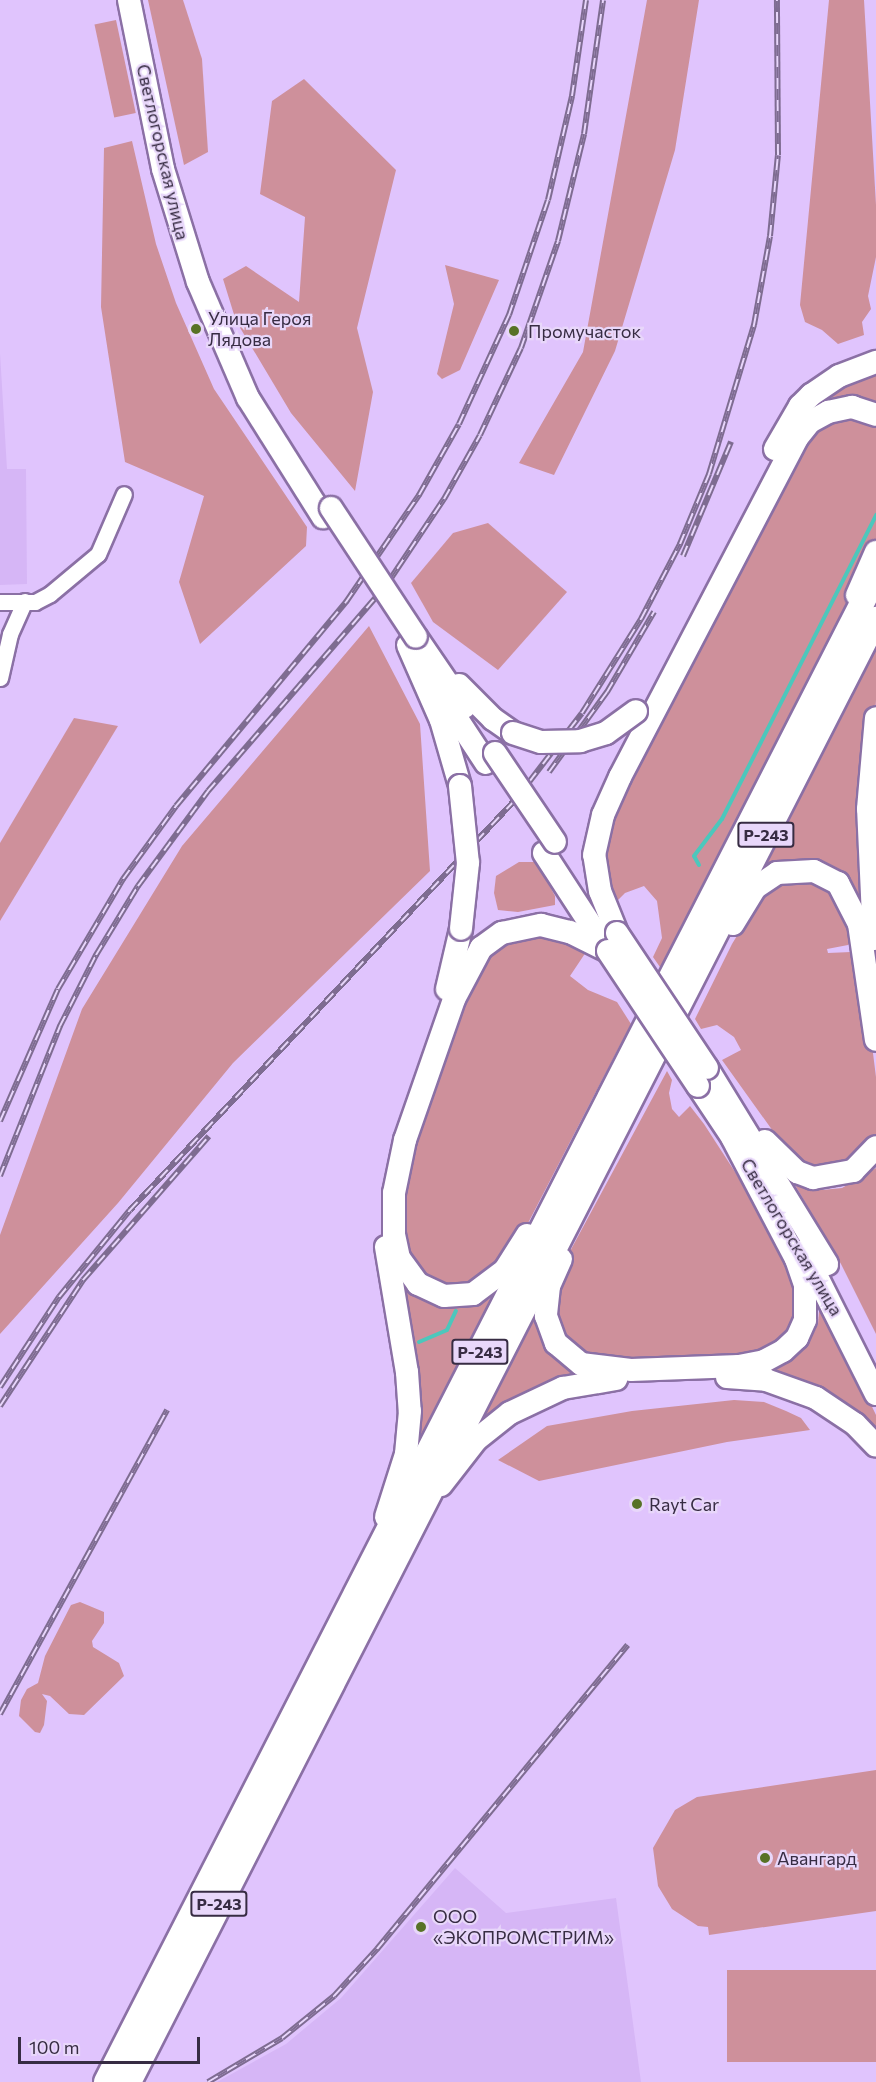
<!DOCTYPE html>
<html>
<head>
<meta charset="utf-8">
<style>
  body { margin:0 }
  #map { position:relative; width:876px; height:2082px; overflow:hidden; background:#e0c4fd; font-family:Commissioner,sans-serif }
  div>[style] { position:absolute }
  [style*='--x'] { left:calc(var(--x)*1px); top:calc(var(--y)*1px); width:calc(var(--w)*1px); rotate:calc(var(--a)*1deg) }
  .built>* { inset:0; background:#d6b6f6 }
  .green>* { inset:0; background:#ce909b; transform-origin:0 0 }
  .stream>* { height:4px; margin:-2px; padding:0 2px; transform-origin:2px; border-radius:2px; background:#4cc7bc }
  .roads { filter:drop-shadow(2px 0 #8b70a5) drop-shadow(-2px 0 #8b70a5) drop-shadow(0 2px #8b70a5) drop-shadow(0 -2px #8b70a5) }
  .minor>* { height:15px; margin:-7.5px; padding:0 7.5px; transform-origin:7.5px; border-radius:7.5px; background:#fff }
  .primary>* { height:22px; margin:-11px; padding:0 11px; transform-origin:11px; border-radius:11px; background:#fff }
  .trunk>* { height:24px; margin:-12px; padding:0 12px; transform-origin:12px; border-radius:12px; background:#fff }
  .rail>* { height:6px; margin-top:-3px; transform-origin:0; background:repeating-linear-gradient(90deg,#e8d7fa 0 11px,#7e6c91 0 22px); box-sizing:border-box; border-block:2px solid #7e6c91 }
  .bridges { filter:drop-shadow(2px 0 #8b70a5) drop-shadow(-2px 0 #8b70a5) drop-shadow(0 2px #8b70a5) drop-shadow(0 -2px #8b70a5) }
  .primary-bridge>* { height:22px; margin:-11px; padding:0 11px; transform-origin:11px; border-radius:11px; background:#fff }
  .dots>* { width:16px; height:16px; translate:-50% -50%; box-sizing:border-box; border:3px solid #e8d7fa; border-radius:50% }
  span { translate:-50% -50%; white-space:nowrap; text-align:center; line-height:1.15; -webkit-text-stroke:4.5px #e8d7fa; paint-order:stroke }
  .shield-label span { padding:2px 4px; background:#e8d7fa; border:2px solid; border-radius:4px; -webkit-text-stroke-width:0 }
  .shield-label { font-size:16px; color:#372c43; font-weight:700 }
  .street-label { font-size:18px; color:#372c43 }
  .poi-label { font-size:18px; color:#372c43 }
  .left { translate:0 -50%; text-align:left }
  .scale { position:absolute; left:18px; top:2037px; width:182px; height:27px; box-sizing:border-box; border:3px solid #372c43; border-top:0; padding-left:8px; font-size:18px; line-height:21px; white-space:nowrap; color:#372c43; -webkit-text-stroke:4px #e8d7fa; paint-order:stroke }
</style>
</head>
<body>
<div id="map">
  <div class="built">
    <div style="clip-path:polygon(0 353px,7px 469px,26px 469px,27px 584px,0 585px)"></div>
    <div style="clip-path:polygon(455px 1868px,506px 1913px,616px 1898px,641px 2082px,217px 2082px,286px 2044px,341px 1998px)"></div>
  </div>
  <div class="green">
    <div style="clip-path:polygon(148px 0,183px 0,202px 59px,208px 152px,184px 165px)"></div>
    <div style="clip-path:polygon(647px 0,699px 0,675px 150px,615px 351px,554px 475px,519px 463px,583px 352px)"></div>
    <div style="clip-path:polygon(829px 0,864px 0,876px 205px,876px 257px,868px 296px,871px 309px,862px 322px,864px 335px,838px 344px,822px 330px,805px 322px,800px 305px)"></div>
    <div style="left:116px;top:20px;width:95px;height:22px;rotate:78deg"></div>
    <div style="clip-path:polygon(304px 79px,396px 170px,357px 328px,373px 392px,355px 491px,291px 413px,236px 321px,223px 279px,246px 266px,299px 302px,305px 217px,260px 194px,272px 101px)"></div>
    <div style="clip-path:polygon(132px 141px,156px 244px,176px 303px,214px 389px,307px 527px,306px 546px,200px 644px,179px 582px,204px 496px,125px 462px,101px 307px,104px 148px)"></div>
    <div style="clip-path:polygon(445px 265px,499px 280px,460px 370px,442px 379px,437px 374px,454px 304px)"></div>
    <div style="clip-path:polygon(876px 374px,876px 407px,819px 407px,842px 389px)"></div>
    <div style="clip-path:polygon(834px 415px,876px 421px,876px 544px,662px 970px,653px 957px,662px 938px,657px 901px,644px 886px,625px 893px,614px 904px,603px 869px,613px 808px,797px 447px)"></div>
    <div style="clip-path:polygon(488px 523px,567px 592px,498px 670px,433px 622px,411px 583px,453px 533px)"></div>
    <div style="clip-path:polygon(369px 626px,420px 724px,430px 871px,233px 1063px,118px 1203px,0 1334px,0 1235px,82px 1009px,182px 846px)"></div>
    <div style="clip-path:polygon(876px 644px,876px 700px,864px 912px,842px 879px,756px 881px)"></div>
    <div style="clip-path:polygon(74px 718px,118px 726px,0 921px,0 843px)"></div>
    <div style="clip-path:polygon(519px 862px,537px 862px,555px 896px,555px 905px,518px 912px,498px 910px,494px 893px,496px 876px)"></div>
    <div style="clip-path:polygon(811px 881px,833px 890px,856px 937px,848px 945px,827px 949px,828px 953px,851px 952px,857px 956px,864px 982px,876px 1077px,876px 1140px,869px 1154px,810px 1175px,785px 1148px,722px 1060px,741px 1050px,734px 1037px,717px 1025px,701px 1029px,695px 1019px,732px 944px,763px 893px,778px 883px)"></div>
    <div style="clip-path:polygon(538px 937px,557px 939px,586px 952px,570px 976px,588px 990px,617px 1002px,631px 1024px,511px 1256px,483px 1285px,435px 1290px,405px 1256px,402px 1191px,423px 1116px,467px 986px,490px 955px,515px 941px)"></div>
    <div style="clip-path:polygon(667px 1071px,672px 1080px,669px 1093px,672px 1109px,679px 1117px,690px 1106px,704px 1124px,794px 1263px,799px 1326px,762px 1356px,654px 1364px,578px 1356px,553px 1319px,568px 1255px)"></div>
    <div style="clip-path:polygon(876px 1168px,876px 1334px,841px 1264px,795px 1185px,795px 1181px,822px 1190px,842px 1188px)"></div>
    <div style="clip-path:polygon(397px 1277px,432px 1301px,459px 1307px,498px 1297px,426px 1443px,415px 1450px)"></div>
    <div style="clip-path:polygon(820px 1299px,876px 1415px,876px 1437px,764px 1373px,791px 1359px,811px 1338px,818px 1324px)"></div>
    <div style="clip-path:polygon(533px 1309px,585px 1374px,476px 1428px)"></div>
    <div style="clip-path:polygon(734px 1400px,764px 1402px,786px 1411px,801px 1418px,810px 1430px,727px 1442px,539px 1481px,498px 1460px,547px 1426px,632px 1411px)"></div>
    <div style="clip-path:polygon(80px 1602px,104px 1612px,104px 1623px,92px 1641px,93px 1647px,119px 1663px,124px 1676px,84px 1715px,69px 1714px,50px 1696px,42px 1694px,47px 1701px,44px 1725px,40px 1733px,35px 1732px,19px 1716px,21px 1700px,27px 1689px,38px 1683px,45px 1656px,71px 1605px)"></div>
    <div style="clip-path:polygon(876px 1770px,876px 1911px,709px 1935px,708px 1927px,698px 1926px,672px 1909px,658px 1886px,653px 1848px,675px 1810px,697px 1797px)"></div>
    <div style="left:876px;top:1970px;width:92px;height:149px;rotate:90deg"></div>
  </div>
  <div class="stream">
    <div style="--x:699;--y:865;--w:10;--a:-119"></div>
    <div style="--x:694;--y:856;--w:46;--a:-52.9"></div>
    <div style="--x:722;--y:819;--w:341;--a:-63.1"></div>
    <div style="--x:419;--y:1342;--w:30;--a:-23"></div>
    <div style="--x:447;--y:1330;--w:21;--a:-65"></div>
  </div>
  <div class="roads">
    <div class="minor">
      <div style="--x:0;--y:602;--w:35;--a:0"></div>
      <div style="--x:35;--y:602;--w:17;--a:-28"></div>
      <div style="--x:50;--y:594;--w:62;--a:-39.8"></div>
      <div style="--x:98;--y:554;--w:65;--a:-66.6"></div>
      <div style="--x:0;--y:678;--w:45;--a:-77.2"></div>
      <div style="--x:10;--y:634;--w:36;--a:-66"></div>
    </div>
    <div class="primary">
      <div style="--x:129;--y:0;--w:172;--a:78.6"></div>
      <div style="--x:163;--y:169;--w:118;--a:72.8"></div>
      <div style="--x:198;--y:282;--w:126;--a:66.7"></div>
      <div style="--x:248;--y:398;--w:141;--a:57.8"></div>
      <div style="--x:775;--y:449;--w:50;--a:-59.8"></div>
      <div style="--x:800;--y:406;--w:16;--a:-45"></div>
      <div style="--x:811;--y:395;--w:34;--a:-34"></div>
      <div style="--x:839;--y:376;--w:40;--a:-21"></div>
      <div style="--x:857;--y:595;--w:47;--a:-66.2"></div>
      <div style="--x:416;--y:637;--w:85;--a:55.6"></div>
      <div style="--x:408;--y:645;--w:82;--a:66.3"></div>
      <div style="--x:441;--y:720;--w:69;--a:73.9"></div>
      <div style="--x:459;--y:685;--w:48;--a:45"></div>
      <div style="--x:493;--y:719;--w:24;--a:35"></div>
      <div style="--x:442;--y:696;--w:80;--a:56.7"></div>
      <div style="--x:544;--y:853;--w:113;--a:56.9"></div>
      <div style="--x:733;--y:924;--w:42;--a:-58.6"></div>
      <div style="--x:755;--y:888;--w:27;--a:-34"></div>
      <div style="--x:777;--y:873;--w:37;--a:-3"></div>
      <div style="--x:814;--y:871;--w:27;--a:27"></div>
      <div style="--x:838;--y:883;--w:46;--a:62.9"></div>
      <div style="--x:859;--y:924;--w:117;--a:81.7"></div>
      <div style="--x:617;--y:933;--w:45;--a:-112"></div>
      <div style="--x:600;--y:891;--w:36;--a:-99"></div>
      <div style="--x:594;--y:855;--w:41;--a:-77.3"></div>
      <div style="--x:603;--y:815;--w:42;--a:-65.9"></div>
      <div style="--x:620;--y:777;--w:382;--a:-62.4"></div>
      <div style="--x:797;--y:438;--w:21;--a:-51"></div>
      <div style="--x:810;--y:422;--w:21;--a:-29"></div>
      <div style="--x:828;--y:412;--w:25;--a:-12"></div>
      <div style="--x:852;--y:407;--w:25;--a:18"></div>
      <div style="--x:874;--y:939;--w:130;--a:-92.6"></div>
      <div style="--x:868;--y:809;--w:91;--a:-85"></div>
      <div style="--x:447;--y:989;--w:62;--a:-76.9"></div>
      <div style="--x:707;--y:1068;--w:230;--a:58.5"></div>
      <div style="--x:698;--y:1086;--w:79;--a:56.3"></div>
      <div style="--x:765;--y:1141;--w:45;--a:44.1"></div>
      <div style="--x:797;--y:1172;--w:17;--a:21"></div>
      <div style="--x:813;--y:1178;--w:41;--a:-9.9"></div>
      <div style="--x:853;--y:1171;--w:33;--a:-46"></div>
      <div style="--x:527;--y:1235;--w:41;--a:122.2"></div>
      <div style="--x:505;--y:1270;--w:40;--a:143"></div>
      <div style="--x:473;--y:1294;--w:29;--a:176"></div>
      <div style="--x:444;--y:1296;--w:29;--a:-155"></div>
      <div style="--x:418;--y:1284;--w:32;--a:-126"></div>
      <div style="--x:399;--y:1258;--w:24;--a:-102"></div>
      <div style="--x:394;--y:1235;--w:42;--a:-90"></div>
      <div style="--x:394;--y:1193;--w:54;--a:-78.3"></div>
      <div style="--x:405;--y:1140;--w:149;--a:-70.8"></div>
      <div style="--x:454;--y:999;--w:58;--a:-62.1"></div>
      <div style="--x:481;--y:948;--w:26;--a:-36"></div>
      <div style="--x:502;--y:933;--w:40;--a:-12"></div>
      <div style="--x:541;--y:925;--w:30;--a:14"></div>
      <div style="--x:570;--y:932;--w:42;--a:26.6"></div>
      <div style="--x:386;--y:1247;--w:127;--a:80.5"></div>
      <div style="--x:407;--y:1372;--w:39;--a:86"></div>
      <div style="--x:410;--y:1411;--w:43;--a:95.3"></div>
      <div style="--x:406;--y:1454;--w:66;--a:107.6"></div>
      <div style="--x:804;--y:1251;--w:160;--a:63.3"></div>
      <div style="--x:561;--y:1259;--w:30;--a:114"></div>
      <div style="--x:549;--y:1286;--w:30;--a:96"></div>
      <div style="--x:546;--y:1316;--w:29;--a:70"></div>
      <div style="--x:556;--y:1343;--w:33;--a:40"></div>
      <div style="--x:581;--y:1364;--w:50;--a:6.8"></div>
      <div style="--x:631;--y:1370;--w:108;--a:-2.1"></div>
      <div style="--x:739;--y:1366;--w:25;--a:-11"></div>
      <div style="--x:764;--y:1361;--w:21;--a:-28"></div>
      <div style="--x:783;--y:1351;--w:19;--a:-43"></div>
      <div style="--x:797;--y:1338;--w:20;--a:-66"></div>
      <div style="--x:805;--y:1320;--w:35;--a:-90"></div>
      <div style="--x:805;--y:1285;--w:28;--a:-109"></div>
      <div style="--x:796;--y:1259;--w:136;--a:-117.7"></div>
      <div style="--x:727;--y:1377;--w:39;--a:4"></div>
      <div style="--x:766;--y:1380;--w:53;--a:19.8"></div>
      <div style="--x:816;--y:1398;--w:47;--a:33.7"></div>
      <div style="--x:855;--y:1424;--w:30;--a:46"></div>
      <div style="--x:441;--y:1485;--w:57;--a:-52.1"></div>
      <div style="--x:476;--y:1440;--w:43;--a:-38.5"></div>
      <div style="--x:510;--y:1413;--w:59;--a:-25.3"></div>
      <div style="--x:563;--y:1388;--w:54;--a:-9.6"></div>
    </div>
    <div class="trunk">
      <div style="--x:106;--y:2082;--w:1691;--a:-62.92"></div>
      <div style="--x:129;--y:2082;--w:1643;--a:-62.95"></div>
    </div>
  </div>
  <div class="rail">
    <div style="--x:683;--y:556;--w:124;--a:-67.2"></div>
    <div style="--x:549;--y:772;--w:99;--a:-54.1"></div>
    <div style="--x:607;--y:692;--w:93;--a:-59.6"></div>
    <div style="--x:0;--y:1121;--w:144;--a:-66.3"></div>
    <div style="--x:58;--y:989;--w:128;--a:-59.4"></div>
    <div style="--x:123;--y:879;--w:90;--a:-54"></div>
    <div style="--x:176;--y:806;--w:266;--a:-50.2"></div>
    <div style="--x:346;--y:602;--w:130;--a:-55.7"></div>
    <div style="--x:419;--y:495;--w:81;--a:-60.6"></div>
    <div style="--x:459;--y:424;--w:120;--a:-65.4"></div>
    <div style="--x:509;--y:315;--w:121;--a:-71.3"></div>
    <div style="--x:548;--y:200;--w:107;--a:-77"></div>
    <div style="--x:572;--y:96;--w:97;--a:-81.7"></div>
    <div style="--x:0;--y:1176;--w:162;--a:-68.2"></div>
    <div style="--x:60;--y:1026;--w:80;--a:-63.1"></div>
    <div style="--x:96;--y:955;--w:81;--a:-58.7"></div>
    <div style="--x:138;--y:886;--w:118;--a:-53.6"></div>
    <div style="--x:208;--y:791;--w:270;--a:-49.1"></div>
    <div style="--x:385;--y:587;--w:106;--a:-56.2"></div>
    <div style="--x:444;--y:499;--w:73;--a:-60.6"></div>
    <div style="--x:480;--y:435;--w:96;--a:-64.8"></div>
    <div style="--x:521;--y:348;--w:113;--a:-70.9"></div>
    <div style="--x:558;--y:241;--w:110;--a:-76.3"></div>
    <div style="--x:584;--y:134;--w:135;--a:-81.9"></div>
    <div style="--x:0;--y:1387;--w:108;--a:-56.8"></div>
    <div style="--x:59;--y:1297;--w:112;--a:-50.8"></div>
    <div style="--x:130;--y:1210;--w:564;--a:-46.8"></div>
    <div style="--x:516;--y:799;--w:108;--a:-52.5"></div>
    <div style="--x:582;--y:713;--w:111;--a:-57.9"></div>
    <div style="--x:641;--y:619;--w:85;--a:-62.5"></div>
    <div style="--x:680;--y:544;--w:76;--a:-67.5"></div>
    <div style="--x:709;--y:474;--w:156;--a:-73.2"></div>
    <div style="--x:754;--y:325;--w:90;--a:-79.8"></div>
    <div style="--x:770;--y:236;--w:81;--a:-84.4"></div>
    <div style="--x:778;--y:155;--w:155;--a:-90.4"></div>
    <div style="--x:0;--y:1406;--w:151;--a:-56.6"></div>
    <div style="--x:83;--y:1280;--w:191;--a:-48.8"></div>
    <div style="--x:0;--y:1714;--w:347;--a:-61.2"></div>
    <div style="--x:208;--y:2082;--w:86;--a:-30.7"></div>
    <div style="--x:282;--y:2038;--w:67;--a:-38.9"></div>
    <div style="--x:334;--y:1996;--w:64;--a:-47.5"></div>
    <div style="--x:377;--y:1949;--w:394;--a:-50.5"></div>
  </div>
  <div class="bridges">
    <div class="primary-bridge">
      <div style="--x:331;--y:508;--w:154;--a:56.6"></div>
      <div style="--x:513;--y:733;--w:29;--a:18"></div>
      <div style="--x:541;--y:742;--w:39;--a:-1"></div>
      <div style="--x:580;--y:741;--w:27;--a:-17"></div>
      <div style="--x:606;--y:733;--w:37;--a:-36"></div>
      <div style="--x:495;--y:753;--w:107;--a:56"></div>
      <div style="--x:460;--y:786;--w:77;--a:84.1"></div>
      <div style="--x:468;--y:863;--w:66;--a:96.1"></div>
      <div style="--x:617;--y:933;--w:162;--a:56.3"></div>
      <div style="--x:608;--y:951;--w:162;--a:56.3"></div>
    </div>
  </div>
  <div class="dots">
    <div style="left:196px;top:329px;background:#577226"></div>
    <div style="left:514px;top:331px;background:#577226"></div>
    <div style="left:637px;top:1504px;background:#577226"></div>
    <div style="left:765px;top:1858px;background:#577226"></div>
    <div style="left:421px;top:1927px;background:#577226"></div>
  </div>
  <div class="shield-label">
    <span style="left:766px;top:835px">Р-243</span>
    <span style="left:480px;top:1352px">Р-243</span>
    <span style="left:219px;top:1904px">Р-243</span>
  </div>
  <div class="street-label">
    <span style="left:163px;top:152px;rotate:77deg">Светлогорская улица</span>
    <span style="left:792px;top:1237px;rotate:59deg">Светлогорская улица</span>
  </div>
  <div class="poi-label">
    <span class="left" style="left:208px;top:329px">Улица Героя<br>Лядова</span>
    <span class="left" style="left:528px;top:331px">Промучасток</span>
    <span class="left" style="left:649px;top:1504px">Rayt Car</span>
    <span class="left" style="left:777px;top:1858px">Авангард</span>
    <span class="left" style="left:433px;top:1927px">ООО<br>«ЭКОПРОМСТРИМ»</span>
  </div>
  <div class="scale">100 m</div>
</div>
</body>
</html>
